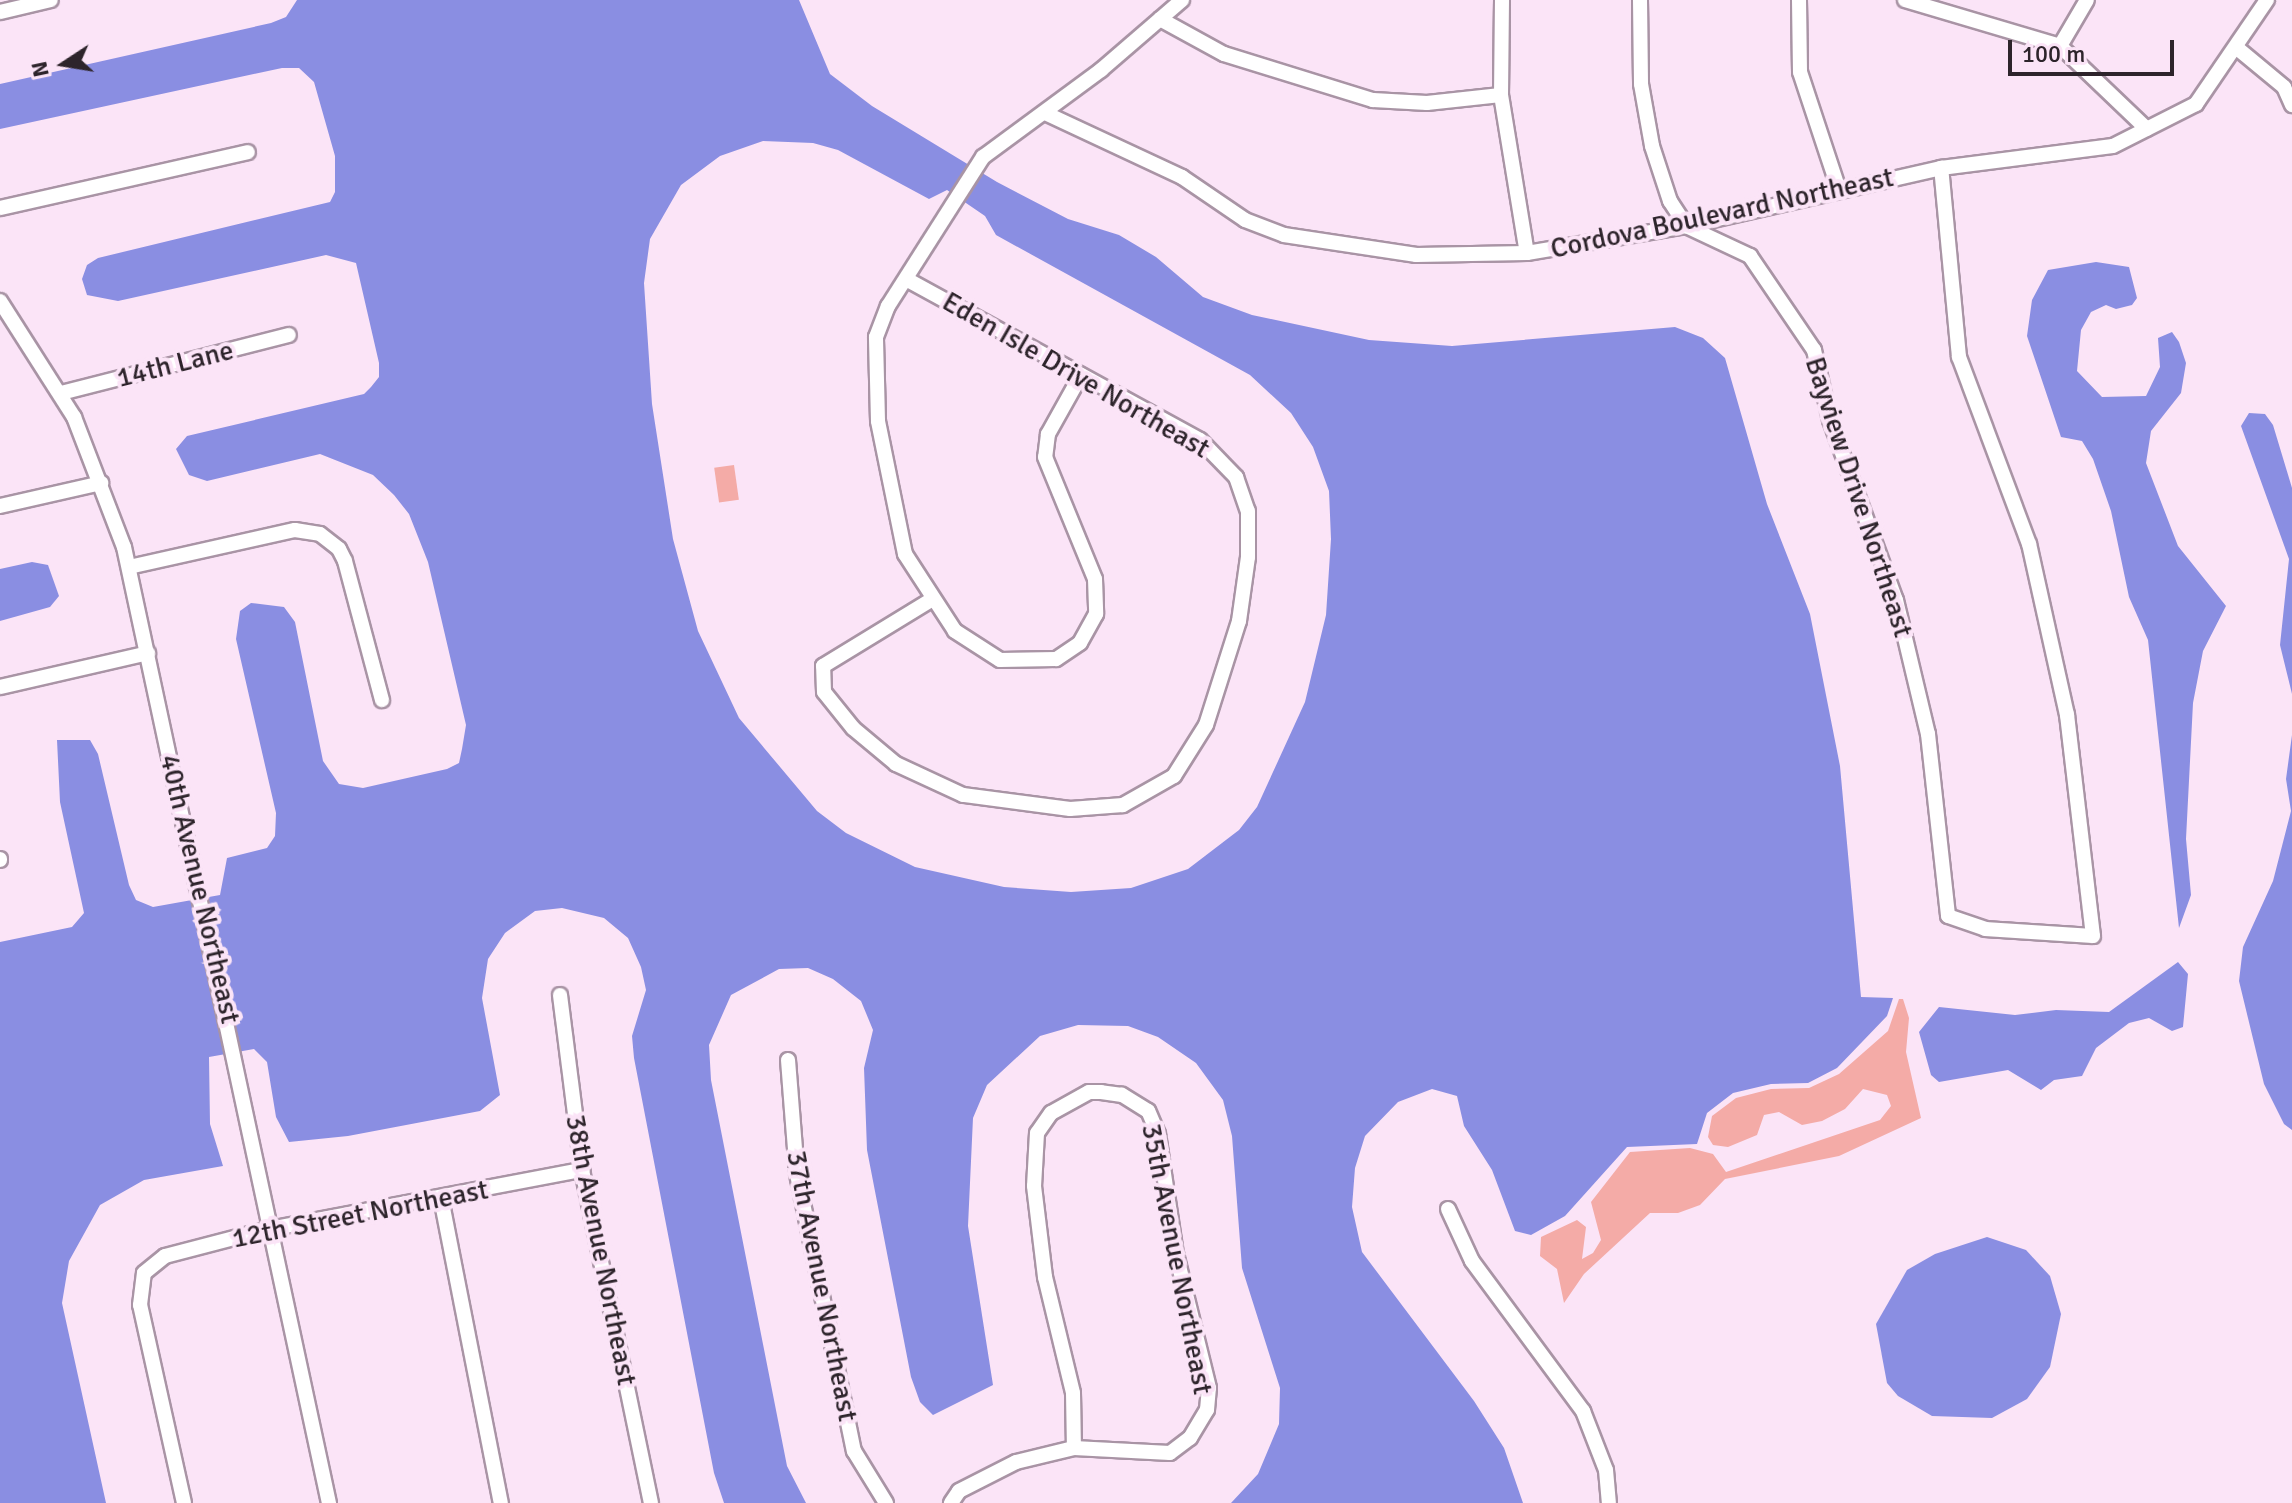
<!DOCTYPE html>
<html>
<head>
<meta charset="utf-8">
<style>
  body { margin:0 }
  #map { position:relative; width:2292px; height:1503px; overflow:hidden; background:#fbe4f7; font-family:Signika,sans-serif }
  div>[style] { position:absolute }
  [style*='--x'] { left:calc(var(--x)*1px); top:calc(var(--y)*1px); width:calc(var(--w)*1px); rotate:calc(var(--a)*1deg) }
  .green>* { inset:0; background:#f4aba7; transform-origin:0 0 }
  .water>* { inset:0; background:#8a8ee2 }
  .roads { filter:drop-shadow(2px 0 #a994a5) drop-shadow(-2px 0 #a994a5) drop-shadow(0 2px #a994a5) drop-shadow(0 -2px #a994a5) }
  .minor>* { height:14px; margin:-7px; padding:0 7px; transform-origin:7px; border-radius:7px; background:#fff }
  span { translate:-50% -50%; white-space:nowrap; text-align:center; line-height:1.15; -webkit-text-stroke:8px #fbe4f7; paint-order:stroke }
  .street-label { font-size:28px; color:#2d242b }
  .north { position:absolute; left:24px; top:24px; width:80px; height:80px; -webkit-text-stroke:6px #fbe4f7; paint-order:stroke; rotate:258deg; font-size:22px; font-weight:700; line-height:32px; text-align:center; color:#2d242b }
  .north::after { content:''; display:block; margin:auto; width:28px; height:36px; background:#2d242b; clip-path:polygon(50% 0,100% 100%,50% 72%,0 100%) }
  .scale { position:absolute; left:2008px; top:40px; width:166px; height:36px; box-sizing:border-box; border:4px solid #2d242b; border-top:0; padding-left:10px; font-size:24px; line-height:28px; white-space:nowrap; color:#2d242b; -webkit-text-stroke:6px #fbe4f7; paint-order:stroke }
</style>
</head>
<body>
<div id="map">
  <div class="green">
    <div style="left:734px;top:465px;width:35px;height:20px;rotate:82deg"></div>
    <div style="clip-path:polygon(1899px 999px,1903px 999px,1909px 1018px,1906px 1052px,1921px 1118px,1839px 1156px,1725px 1179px,1700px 1205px,1678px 1213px,1650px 1213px,1584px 1274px,1564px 1303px,1557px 1269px,1540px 1256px,1541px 1237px,1577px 1220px,1586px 1227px,1582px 1259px,1593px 1253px,1601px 1240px,1591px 1202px,1630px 1152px,1690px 1148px,1713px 1154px,1726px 1172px,1880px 1120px,1891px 1106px,1887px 1095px,1863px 1089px,1845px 1109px,1822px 1121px,1802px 1125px,1779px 1112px,1764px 1115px,1757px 1135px,1728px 1147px,1713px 1145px,1708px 1137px,1712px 1116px,1736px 1098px,1771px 1089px,1809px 1088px,1839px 1074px,1888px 1031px)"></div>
  </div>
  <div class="water">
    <div style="clip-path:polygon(evenodd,297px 0,799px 0,830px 74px,872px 106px,997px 182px,1068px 219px,1119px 235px,1156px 257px,1203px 297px,1252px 315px,1369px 340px,1452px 346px,1675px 327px,1703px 338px,1725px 358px,1767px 504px,1810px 614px,1840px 766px,1861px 997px,1893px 998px,1887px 1016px,1837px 1068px,1808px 1083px,1771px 1084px,1733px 1093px,1707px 1113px,1697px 1144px,1627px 1147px,1565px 1216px,1531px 1235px,1515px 1231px,1492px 1170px,1464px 1126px,1457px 1096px,1432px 1089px,1398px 1102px,1365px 1136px,1355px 1168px,1352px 1207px,1362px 1252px,1474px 1401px,1504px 1448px,1523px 1503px,1231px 1503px,1258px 1474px,1279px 1424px,1280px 1388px,1242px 1268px,1232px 1136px,1223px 1100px,1196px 1063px,1158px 1037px,1128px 1026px,1078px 1025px,1040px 1036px,987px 1085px,973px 1118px,968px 1226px,993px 1385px,933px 1415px,920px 1402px,911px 1377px,867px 1150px,864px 1068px,873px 1030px,861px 1001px,833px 979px,808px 968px,779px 969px,731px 995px,709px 1045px,711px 1080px,787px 1466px,806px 1503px,724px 1503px,714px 1473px,634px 1058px,632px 1036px,646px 990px,641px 967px,628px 938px,604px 918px,562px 908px,535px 911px,505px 933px,488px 959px,482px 998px,500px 1095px,480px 1111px,348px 1136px,289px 1142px,276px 1117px,267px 1062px,254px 1049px,209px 1057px,210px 1124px,223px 1166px,144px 1180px,100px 1205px,69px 1261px,62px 1303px,106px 1503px,0 1503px,0 942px,72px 927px,84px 913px,60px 802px,57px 740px,90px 740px,98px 754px,129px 885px,136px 900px,153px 907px,220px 895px,227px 858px,267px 848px,275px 836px,276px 813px,236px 639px,240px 611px,251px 603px,284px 607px,295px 622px,323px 761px,339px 784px,363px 788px,447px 769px,459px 763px,462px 749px,466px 725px,428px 562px,409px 514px,394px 495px,373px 475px,320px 454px,207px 481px,189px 475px,176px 449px,187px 436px,364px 394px,371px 387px,379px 377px,379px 363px,356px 263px,326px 255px,118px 301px,87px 295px,82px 279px,87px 265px,98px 258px,330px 202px,335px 192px,335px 156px,314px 82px,299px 68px,282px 68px,0 129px,0 84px,271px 23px,286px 17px,297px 0,763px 141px,813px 143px,838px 150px,929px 199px,947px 190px,985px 216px,996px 235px,1250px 375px,1291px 413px,1313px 447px,1329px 491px,1331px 539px,1326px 615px,1305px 702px,1257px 807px,1239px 830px,1188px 869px,1131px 888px,1071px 892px,1004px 887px,915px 867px,846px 833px,817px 811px,739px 718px,698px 631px,673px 539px,652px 404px,644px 283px,650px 239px,681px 185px,720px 156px,763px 141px)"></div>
    <div style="clip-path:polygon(2096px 262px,2129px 267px,2137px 298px,2132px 305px,2116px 309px,2106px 305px,2091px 312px,2081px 330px,2077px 371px,2102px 397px,2146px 396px,2160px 367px,2158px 338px,2172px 332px,2179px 342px,2186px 363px,2181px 393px,2151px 431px,2146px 463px,2178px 546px,2226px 606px,2203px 651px,2193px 703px,2186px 839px,2191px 895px,2179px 928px,2148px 640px,2129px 597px,2111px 511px,2093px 459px,2082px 441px,2061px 437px,2027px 336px,2032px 300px,2048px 270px)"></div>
    <div style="clip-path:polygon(2249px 413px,2265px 414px,2273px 425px,2292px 488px,2292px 694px,2280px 645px,2289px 559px,2241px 426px)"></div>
    <div style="clip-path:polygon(32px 562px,48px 565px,59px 596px,50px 607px,0 621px,0 569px)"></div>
    <div style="clip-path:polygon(2292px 735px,2292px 1130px,2284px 1124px,2264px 1084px,2239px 981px,2243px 947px,2273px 881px,2291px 811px,2286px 779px)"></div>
    <div style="clip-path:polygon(2178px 962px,2188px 974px,2183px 1027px,2172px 1031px,2149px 1018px,2129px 1023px,2096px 1048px,2082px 1076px,2054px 1080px,2041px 1090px,2008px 1070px,1939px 1082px,1931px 1075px,1919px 1032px,1939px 1007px,2015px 1015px,2056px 1010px,2109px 1012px)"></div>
    <div style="clip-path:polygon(1987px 1237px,2026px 1250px,2050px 1276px,2061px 1314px,2050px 1367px,2027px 1399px,1992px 1418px,1932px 1416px,1898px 1396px,1887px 1383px,1876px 1324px,1907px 1270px,1935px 1254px)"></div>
  </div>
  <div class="roads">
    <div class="minor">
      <div style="--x:1502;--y:0;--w:95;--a:90.6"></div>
      <div style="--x:1501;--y:95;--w:160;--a:80.7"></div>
      <div style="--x:1640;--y:0;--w:84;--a:89.3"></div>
      <div style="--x:1641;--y:84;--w:63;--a:79.9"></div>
      <div style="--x:1652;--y:146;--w:58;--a:71.9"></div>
      <div style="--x:1670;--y:201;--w:30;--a:57"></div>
      <div style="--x:1686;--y:226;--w:71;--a:25.1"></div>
      <div style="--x:1750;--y:256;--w:114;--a:55.8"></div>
      <div style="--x:1814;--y:350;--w:72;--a:77.1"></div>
      <div style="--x:1830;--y:420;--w:192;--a:69.9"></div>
      <div style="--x:1896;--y:600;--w:138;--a:76.6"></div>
      <div style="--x:1928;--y:734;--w:183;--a:83.7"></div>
      <div style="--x:1948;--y:916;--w:39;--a:19"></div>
      <div style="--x:1985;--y:929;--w:108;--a:3.7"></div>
      <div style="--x:2093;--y:936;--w:223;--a:-96.7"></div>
      <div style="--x:2067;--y:715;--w:175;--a:-102.5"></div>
      <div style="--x:2029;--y:544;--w:200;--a:-110.5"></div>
      <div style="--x:1959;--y:357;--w:190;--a:-95.4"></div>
      <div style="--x:1799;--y:0;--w:72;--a:89.2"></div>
      <div style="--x:1800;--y:72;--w:121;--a:71.7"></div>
      <div style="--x:1905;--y:0;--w:162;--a:16.5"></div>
      <div style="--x:2060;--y:46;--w:120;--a:43.7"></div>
      <div style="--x:0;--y:12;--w:52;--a:-13.2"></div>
      <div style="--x:1160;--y:19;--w:73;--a:28.7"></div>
      <div style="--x:1224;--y:54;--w:156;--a:17.2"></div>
      <div style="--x:1373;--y:100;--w:54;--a:3.2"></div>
      <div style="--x:1427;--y:103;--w:74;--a:-6.2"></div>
      <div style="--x:2060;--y:46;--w:53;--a:-59.6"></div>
      <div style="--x:2237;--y:48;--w:61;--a:39.7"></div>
      <div style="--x:2284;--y:87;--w:20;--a:66"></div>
      <div style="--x:1045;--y:113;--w:151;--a:25"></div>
      <div style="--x:1182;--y:177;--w:76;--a:34.3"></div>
      <div style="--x:1245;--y:220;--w:42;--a:21"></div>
      <div style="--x:1284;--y:235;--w:134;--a:8.6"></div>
      <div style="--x:1416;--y:255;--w:111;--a:-1"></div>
      <div style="--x:1527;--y:253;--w:161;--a:-9.6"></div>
      <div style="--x:1686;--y:226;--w:262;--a:-12.8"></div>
      <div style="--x:1941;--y:168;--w:173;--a:-7.3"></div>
      <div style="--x:2113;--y:146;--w:93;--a:-26.8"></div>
      <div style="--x:2196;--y:104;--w:126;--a:-55.7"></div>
      <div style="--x:0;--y:208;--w:254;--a:-12.7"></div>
      <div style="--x:906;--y:279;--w:335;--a:28.7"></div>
      <div style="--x:1200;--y:440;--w:52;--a:45.8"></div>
      <div style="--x:1236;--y:477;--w:36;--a:71"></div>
      <div style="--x:1248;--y:511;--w:46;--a:90"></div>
      <div style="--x:1248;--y:557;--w:65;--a:98"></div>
      <div style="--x:1239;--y:621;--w:109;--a:107.6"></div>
      <div style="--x:1206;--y:725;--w:60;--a:122.1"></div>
      <div style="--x:1174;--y:776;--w:59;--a:150.4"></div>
      <div style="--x:1123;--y:805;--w:53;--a:175.7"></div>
      <div style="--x:1070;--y:809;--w:108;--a:-172.5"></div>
      <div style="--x:963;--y:795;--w:74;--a:-155.2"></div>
      <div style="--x:896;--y:764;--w:56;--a:-140.1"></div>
      <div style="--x:853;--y:728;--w:46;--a:-128.9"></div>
      <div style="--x:824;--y:692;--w:26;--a:-92"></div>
      <div style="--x:823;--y:666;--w:127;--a:-31.4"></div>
      <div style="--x:0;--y:301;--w:138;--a:57.5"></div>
      <div style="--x:74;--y:417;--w:139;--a:69"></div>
      <div style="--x:124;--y:547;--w:978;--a:77.9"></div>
      <div style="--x:1081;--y:375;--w:68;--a:119.2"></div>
      <div style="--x:1048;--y:434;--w:23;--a:97"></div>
      <div style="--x:1045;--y:457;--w:132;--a:67.7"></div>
      <div style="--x:1095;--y:579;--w:35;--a:88"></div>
      <div style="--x:1096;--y:614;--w:33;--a:119"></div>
      <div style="--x:1080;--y:643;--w:29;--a:146"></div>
      <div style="--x:1056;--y:659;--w:56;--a:179"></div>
      <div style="--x:1000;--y:660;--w:54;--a:-147.2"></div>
      <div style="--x:955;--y:631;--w:92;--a:-123"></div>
      <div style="--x:905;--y:554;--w:136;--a:-101.5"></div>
      <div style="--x:878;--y:421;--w:84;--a:-91.4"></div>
      <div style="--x:876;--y:337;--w:33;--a:-69"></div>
      <div style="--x:888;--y:306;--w:177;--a:-57.5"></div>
      <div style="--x:983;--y:157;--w:147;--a:-36.4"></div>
      <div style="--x:1101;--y:70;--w:107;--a:-40.8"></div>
      <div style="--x:61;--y:393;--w:235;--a:-14.3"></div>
      <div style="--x:0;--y:506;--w:104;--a:-12.8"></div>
      <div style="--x:129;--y:567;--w:170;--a:-12.6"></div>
      <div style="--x:295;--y:530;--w:25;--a:9"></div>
      <div style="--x:320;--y:534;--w:24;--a:38"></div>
      <div style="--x:339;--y:549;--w:13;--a:63"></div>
      <div style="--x:345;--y:561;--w:144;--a:75.1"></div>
      <div style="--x:0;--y:687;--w:152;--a:-12.9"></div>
      <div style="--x:0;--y:859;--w:1;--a:90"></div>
      <div style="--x:560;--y:995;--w:176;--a:82.8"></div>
      <div style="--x:582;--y:1170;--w:340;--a:78.3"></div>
      <div style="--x:788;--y:1060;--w:114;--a:85.5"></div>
      <div style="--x:797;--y:1174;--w:283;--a:78.4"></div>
      <div style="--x:854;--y:1451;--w:61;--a:58.4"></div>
      <div style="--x:441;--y:1198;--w:311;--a:78.9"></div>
      <div style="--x:1448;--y:1209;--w:57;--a:65.2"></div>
      <div style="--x:1472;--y:1261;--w:187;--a:53.5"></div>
      <div style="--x:1583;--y:1411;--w:63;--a:68.7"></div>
      <div style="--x:1606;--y:1470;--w:33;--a:85"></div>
      <div style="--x:184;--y:1503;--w:203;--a:-102.5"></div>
      <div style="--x:140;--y:1305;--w:32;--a:-83"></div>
      <div style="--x:144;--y:1273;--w:27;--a:-39"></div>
      <div style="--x:165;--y:1256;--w:107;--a:-14.6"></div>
      <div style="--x:269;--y:1229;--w:319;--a:-10.7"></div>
      <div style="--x:951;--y:1503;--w:14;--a:-56"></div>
      <div style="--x:959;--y:1491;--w:64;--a:-27"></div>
      <div style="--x:1016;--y:1462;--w:60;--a:-13.6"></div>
      <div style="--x:1074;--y:1448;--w:96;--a:3"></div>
      <div style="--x:1170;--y:1453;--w:25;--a:-37"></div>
      <div style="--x:1190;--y:1438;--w:33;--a:-59"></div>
      <div style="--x:1207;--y:1410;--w:22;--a:-85"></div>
      <div style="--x:1209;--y:1388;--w:138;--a:-103.8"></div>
      <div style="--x:1176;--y:1254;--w:121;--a:-98.5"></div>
      <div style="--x:1158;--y:1134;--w:25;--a:-113"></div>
      <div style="--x:1148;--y:1111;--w:31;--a:-148"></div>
      <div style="--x:1122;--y:1095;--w:21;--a:-172"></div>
      <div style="--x:1101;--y:1092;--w:12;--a:180"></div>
      <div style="--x:1089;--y:1092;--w:43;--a:151.1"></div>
      <div style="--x:1051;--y:1113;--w:24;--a:125"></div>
      <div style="--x:1037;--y:1133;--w:53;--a:93.2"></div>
      <div style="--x:1034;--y:1186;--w:92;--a:83.1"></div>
      <div style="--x:1045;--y:1277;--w:119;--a:76.4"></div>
      <div style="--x:1073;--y:1393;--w:55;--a:89"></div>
    </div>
  </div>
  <div class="street-label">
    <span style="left:1722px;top:213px;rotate:-12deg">Cordova Boulevard Northeast</span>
    <span style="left:175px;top:364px;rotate:-14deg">14th Lane</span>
    <span style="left:1076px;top:375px;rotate:30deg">Eden Isle Drive Northeast</span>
    <span style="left:1859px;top:497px;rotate:72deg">Bayview Drive Northeast</span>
    <span style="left:200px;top:889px;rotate:77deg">40th Avenue Northeast</span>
    <span style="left:360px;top:1214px;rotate:-11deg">12th Street Northeast</span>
    <span style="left:601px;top:1250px;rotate:79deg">38th Avenue Northeast</span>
    <span style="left:1177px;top:1259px;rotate:79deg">35th Avenue Northeast</span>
    <span style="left:822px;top:1286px;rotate:79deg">37th Avenue Northeast</span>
  </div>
  <div class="north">N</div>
  <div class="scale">100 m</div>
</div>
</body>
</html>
